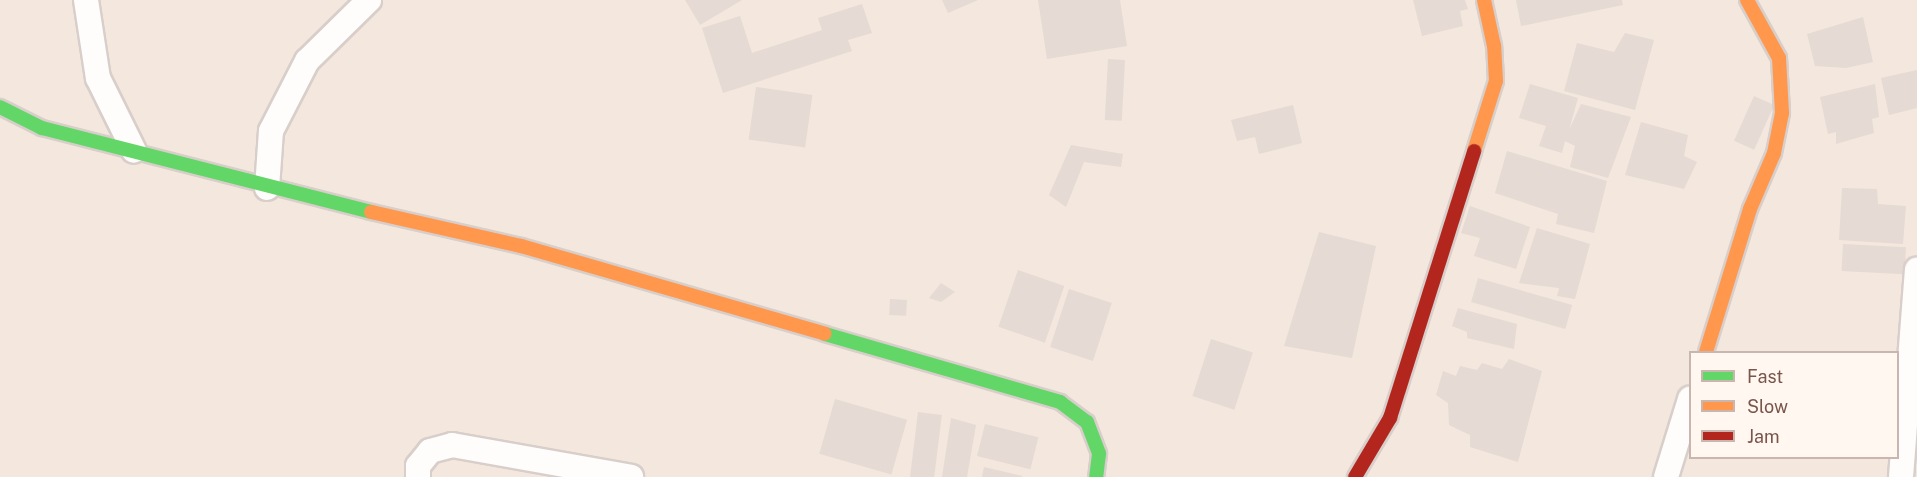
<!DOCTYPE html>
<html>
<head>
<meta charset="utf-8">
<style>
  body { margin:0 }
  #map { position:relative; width:1917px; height:477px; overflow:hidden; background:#f8f2ed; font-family:"Public Sans",sans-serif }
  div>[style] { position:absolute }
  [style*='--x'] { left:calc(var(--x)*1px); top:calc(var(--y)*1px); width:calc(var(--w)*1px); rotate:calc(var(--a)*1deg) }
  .residential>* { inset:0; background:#f4e7dd }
  .building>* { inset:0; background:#e5dad4; transform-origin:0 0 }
  .roads { filter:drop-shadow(2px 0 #d8ceca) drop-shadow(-2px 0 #d8ceca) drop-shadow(0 2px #d8ceca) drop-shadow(0 -2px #d8ceca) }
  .street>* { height:24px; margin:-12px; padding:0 12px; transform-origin:12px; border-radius:12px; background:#fefdfc }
  .fast>* { height:14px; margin:-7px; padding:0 7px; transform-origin:7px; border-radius:7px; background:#63d668 }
  .slow>* { height:14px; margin:-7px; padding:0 7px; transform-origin:7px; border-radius:7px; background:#ff974d }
  .jam>* { height:14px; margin:-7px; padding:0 7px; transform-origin:7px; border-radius:7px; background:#b3261e }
  span { translate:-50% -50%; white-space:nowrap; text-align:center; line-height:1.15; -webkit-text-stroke:5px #fff7f0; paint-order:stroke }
  .legend { position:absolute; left:1689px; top:351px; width:210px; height:108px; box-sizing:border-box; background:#fff7f0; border:2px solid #c9b6ae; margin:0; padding:8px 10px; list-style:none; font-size:18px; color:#79554b }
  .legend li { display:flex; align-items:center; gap:12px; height:30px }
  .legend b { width:30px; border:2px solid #c9b6ae }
</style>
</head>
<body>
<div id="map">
  <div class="residential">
    <div style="clip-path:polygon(evenodd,0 0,1917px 0,1917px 477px,0 477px,0 0,1690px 352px,1898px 352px,1898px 458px,1690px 458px,1690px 352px)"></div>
  </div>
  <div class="building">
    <div style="clip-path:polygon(685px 0,742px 0,700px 25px)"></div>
    <div style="clip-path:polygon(942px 0,978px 0,948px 13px)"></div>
    <div style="clip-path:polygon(1038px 0,1120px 0,1127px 46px,1047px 59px)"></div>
    <div style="clip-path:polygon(1413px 0,1465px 0,1468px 9px,1460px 11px,1463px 26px,1422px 36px)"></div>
    <div style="clip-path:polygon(1516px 0,1622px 0,1623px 5px,1521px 26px)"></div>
    <div style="clip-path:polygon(862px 4px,872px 33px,848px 40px,852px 51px,723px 93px,702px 28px,740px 16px,752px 53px,822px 30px,818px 18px)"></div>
    <div style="clip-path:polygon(1863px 17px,1873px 62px,1846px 68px,1815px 66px,1807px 34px)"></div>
    <div style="clip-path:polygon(1625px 33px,1654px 40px,1635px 110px,1564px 91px,1577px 43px,1614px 52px)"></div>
    <div style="left:1108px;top:59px;width:17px;height:61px;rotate:3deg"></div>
    <div style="clip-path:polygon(1917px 70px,1917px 108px,1889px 115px,1881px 78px)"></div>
    <div style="clip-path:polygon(1530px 84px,1578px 98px,1569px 130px,1581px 104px,1631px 117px,1608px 178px,1570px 167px,1575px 146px,1565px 141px,1562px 153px,1539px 146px,1546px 126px,1519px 118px)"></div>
    <div style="clip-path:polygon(1875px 84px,1879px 117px,1872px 119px,1874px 133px,1836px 144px,1836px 132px,1828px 134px,1820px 97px)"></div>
    <div style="left:756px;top:87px;width:57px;height:53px;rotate:8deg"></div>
    <div style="left:1754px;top:96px;width:22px;height:49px;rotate:24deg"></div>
    <div style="clip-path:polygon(1293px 105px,1302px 143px,1259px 154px,1255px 137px,1237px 141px,1231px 120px)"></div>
    <div style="clip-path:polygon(1641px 122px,1688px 135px,1684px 156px,1697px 162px,1684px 189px,1625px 175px)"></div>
    <div style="clip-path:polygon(1071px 145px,1123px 154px,1121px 167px,1084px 162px,1066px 207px,1049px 195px)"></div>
    <div style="clip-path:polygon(1507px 151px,1607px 181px,1594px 233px,1556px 224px,1558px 214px,1495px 193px)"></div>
    <div style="clip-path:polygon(1842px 188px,1877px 189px,1878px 204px,1906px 206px,1903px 244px,1839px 240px)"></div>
    <div style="clip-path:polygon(1470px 206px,1530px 227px,1516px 269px,1474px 256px,1480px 238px,1461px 233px)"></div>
    <div style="clip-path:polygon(1537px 228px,1590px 244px,1575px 299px,1557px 296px,1559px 288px,1519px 283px)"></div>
    <div style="clip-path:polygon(1319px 232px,1376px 246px,1352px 358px,1284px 346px)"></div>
    <div style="left:1843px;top:244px;width:63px;height:27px;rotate:3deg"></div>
    <div style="left:1018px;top:270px;width:49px;height:60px;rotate:19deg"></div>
    <div style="left:1478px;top:278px;width:98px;height:25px;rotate:16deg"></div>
    <div style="clip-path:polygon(941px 283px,955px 292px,941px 302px,929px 298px)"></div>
    <div style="left:1069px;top:289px;width:45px;height:61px;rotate:18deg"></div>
    <div style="left:890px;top:299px;width:17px;height:16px;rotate:3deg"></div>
    <div style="clip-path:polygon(1458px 308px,1517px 324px,1514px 349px,1467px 338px,1467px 332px,1452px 326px)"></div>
    <div style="left:1211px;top:339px;width:44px;height:60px;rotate:18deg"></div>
    <div style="clip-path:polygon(1509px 359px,1542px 371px,1518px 462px,1470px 447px,1470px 435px,1449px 425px,1448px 403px,1436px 395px,1443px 371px,1456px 376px,1460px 366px,1477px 370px,1482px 363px,1502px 369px)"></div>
    <div style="left:835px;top:399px;width:75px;height:57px;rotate:16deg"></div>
    <div style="left:918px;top:412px;width:24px;height:66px;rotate:7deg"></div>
    <div style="clip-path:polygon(951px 418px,976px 425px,967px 477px,942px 477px)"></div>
    <div style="left:985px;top:424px;width:55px;height:33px;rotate:14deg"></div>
    <div style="clip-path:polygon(984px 467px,1022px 476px,1022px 477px,982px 477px)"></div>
  </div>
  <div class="roads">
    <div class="street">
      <div style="--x:86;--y:0;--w:79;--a:81.3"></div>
      <div style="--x:98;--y:78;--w:81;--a:63.7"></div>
      <div style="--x:267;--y:188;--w:57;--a:-86"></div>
      <div style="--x:271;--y:131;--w:79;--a:-62.8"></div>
      <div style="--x:307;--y:61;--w:87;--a:-44.5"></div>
      <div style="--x:418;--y:477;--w:11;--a:-90"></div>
      <div style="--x:418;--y:466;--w:19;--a:-51"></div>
      <div style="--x:430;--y:451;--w:23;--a:-15"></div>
      <div style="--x:452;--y:445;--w:182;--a:10.1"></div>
      <div style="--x:1666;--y:477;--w:82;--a:-72.9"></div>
      <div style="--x:1901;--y:477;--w:208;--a:-85.6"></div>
    </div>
    <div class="fast">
      <div style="--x:0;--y:107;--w:47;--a:26.6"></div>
      <div style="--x:42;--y:128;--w:340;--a:14.3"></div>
      <div style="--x:825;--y:334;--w:245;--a:16.1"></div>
      <div style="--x:1060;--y:402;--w:34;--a:37"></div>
      <div style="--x:1087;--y:422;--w:34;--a:69"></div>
      <div style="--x:1099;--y:454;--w:23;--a:97"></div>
    </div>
    <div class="slow">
      <div style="--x:1474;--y:151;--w:73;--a:-72.6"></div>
      <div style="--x:1496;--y:81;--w:35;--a:-93"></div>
      <div style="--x:1494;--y:46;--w:47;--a:-102.3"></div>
      <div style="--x:371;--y:212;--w:154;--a:12.8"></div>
      <div style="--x:521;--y:246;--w:316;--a:16.1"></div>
      <div style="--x:1706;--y:352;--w:150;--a:-72.9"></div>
      <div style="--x:1750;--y:209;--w:61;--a:-66.8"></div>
      <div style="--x:1774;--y:153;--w:41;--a:-78.7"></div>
      <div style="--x:1782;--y:113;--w:55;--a:-93.1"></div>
      <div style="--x:1779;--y:58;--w:66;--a:-118.9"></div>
    </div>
    <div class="jam">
      <div style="--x:1355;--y:477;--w:69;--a:-59.3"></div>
      <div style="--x:1390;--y:418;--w:280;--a:-72.5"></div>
    </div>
  </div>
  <ul class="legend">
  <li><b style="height:8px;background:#63d668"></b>Fast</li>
  <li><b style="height:8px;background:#ff974d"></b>Slow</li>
  <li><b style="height:8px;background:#b3261e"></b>Jam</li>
  </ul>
</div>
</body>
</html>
